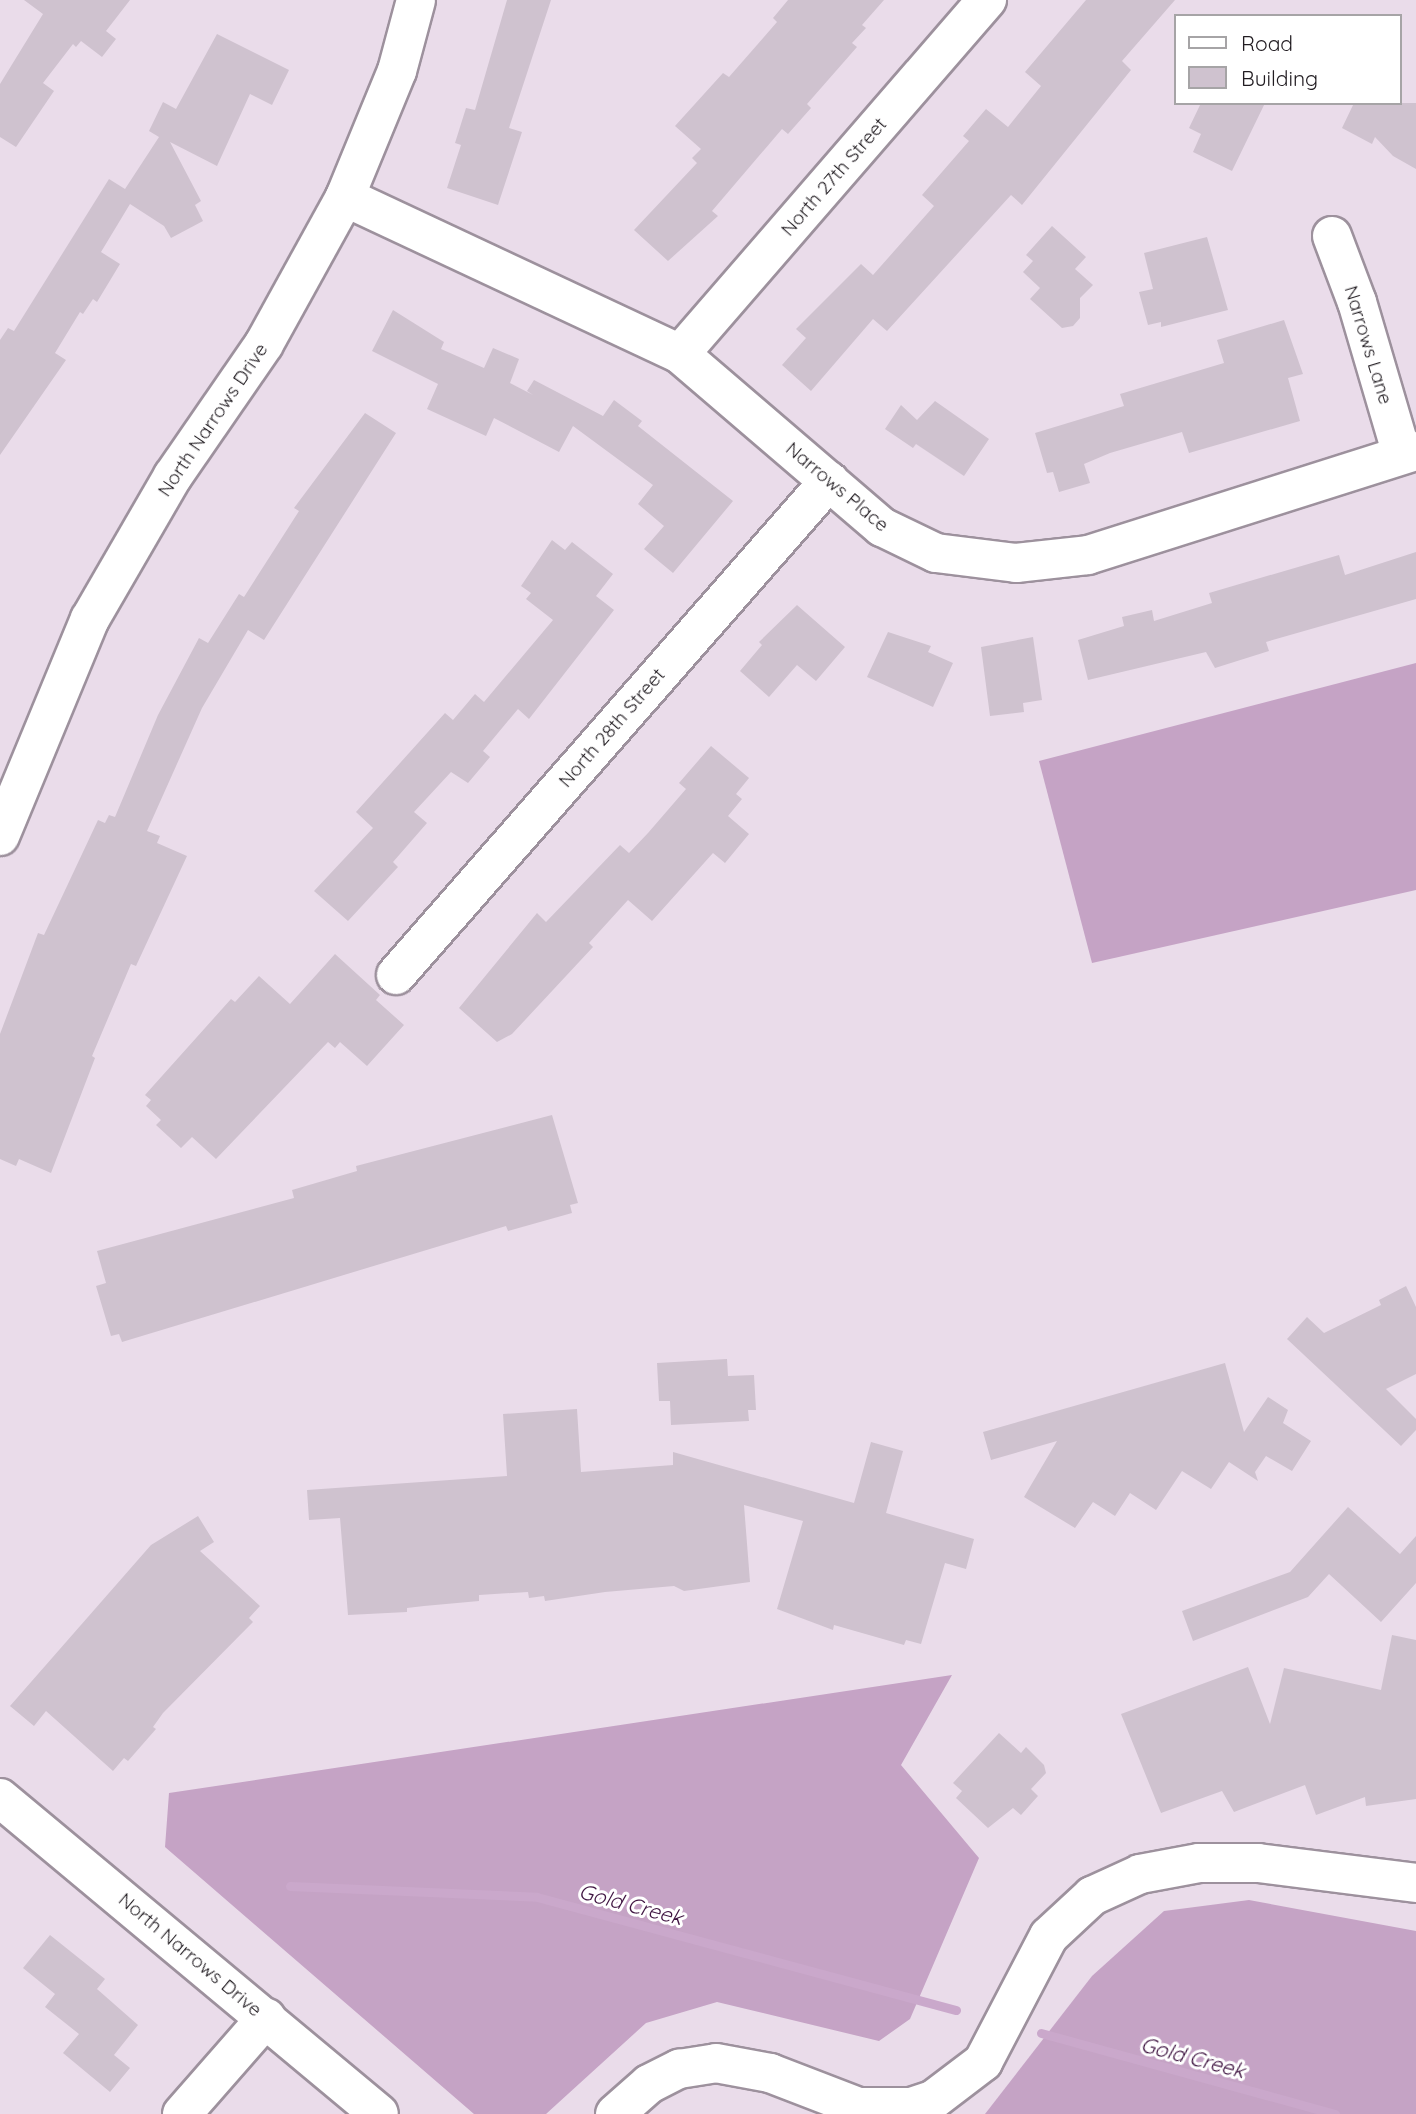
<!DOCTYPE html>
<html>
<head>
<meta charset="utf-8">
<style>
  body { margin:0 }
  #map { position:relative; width:1416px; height:2114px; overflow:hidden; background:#eadcea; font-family:Quicksand,sans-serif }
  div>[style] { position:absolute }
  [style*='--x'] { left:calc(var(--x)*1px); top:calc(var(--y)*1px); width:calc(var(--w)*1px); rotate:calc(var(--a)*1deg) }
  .forest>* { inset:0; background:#c5a3c5 }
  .stream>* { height:9px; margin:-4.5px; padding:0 4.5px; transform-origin:4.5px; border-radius:4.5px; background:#caa8cb }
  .building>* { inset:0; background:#cfc2cf }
  .roads { filter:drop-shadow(2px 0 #9d919d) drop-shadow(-2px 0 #9d919d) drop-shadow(0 2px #9d919d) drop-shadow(0 -2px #9d919d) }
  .minor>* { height:38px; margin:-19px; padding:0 19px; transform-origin:19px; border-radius:19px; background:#fff }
  .major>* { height:38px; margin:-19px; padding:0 19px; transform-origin:19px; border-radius:19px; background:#fff }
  span { translate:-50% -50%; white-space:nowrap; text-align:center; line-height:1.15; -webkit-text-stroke:6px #fff; paint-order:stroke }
  .street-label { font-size:19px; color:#211c21 }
  .water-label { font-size:21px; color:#3f1441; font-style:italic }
  .legend { position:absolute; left:1174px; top:14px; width:228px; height:91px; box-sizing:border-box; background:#fff; border:2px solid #a6a4a6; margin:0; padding:9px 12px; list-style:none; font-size:21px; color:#211c21 }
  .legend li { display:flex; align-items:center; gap:14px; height:35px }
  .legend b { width:35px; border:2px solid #a6a4a6 }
</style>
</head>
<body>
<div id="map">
  <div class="forest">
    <div style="clip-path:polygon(1416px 663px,1416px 890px,1092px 963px,1039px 761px)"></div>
    <div style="clip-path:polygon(952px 1675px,901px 1765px,979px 1858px,910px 2019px,879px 2041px,717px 2002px,646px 2023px,546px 2114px,474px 2114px,165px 1847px,169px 1793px)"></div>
    <div style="clip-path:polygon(1249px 1900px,1416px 1931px,1416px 2114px,985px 2114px,1092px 1976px,1164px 1911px)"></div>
  </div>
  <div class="stream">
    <div style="--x:290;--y:1886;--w:247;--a:2.5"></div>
    <div style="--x:537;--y:1897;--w:434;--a:15.1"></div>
    <div style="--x:1041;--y:2033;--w:305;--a:15.4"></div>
  </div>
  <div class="building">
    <div style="clip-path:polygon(24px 0,130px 0,106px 31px,116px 39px,102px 57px,81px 41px,76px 47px,73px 44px,43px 83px,54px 91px,16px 147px,0 137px,0 84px,43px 14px)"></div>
    <div style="clip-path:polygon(507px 0,551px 0,509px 128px,522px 132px,498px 205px,447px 188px,461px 145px,455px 143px,466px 108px,475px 110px)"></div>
    <div style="clip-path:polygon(788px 0,884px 0,862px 25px,866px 28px,852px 43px,857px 47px,807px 104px,811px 108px,788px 134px,782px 129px,712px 211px,718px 216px,668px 261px,634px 230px,697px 163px,692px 158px,701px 149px,675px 126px,723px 73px,729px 77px,777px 22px,773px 18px)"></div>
    <div style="clip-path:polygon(1086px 0,1175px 0,1122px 61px,1131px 70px,1022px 205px,1011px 195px,887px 331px,873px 319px,811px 391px,782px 365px,806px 338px,796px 329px,861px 264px,873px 275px,934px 206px,922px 195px,969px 141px,963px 136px,986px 109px,1008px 127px,1041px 86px,1025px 72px)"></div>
    <div style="clip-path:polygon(217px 34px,289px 70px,272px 105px,250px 94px,217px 166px,170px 142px,201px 201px,195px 205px,203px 221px,171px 238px,164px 226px,130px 204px,101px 252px,120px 264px,97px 302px,93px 299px,83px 314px,80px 312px,55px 353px,66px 360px,0 455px,0 340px,8px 328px,14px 331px,109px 179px,125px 189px,159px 137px,149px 131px,163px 102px,176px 109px)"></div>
    <div style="clip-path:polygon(1201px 103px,1265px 103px,1232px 171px,1193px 152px,1201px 134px,1189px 128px)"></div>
    <div style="clip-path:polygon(1354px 103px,1416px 103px,1416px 169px,1393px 156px,1375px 137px,1372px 144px,1342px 128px)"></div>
    <div style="clip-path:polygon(1052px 226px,1086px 257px,1075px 269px,1093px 285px,1080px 298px,1080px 318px,1073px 326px,1062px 328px,1030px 299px,1040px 288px,1023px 272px,1033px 261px,1026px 255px)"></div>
    <div style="clip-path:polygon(1207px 237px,1228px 310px,1161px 327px,1161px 322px,1148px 325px,1139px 292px,1153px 289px,1144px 253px)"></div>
    <div style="clip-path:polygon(393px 310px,444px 342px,441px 349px,484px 368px,493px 348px,519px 359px,510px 383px,533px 395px,527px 391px,534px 380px,603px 416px,614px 400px,642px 421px,638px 426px,733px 501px,673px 573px,644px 549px,664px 526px,638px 504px,653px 485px,573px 426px,559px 452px,494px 418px,486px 436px,427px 409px,438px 384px,372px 351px)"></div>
    <div style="clip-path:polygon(1284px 320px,1303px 374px,1288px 378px,1300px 421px,1189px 453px,1182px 432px,1110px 453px,1084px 464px,1090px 483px,1059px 492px,1053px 472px,1047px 473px,1035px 433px,1124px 406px,1120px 394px,1224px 363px,1217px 340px)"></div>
    <div style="clip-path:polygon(935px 401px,989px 439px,964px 476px,916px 444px,913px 448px,885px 429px,901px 405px,917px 420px)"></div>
    <div style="clip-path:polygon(365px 413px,396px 433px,264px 640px,248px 630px,202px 708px,147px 831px,160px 836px,157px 843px,187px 856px,136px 966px,131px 964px,92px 1056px,95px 1058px,51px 1173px,19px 1159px,16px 1166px,0 1159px,0 1034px,38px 933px,44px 935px,98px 820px,105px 823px,109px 815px,115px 817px,158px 715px,199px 638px,208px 643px,239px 594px,244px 597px,299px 511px,294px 508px)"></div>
    <div style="clip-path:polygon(552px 540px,565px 550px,572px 542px,613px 574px,596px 596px,614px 610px,529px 719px,518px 709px,483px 751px,490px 757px,468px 783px,451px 772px,414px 812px,427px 823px,393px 862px,398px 867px,348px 921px,314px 891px,373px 828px,356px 812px,445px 713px,453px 720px,475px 694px,484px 702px,553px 620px,526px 599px,531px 593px,521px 586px)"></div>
    <div style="clip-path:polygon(1416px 552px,1416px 599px,1266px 642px,1269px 651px,1215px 668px,1206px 652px,1088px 680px,1078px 640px,1124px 626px,1122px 617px,1152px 610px,1154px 621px,1212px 603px,1209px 593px,1339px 555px,1345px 575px)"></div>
    <div style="clip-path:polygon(797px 605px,845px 647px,816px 681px,797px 665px,769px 697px,740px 671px,762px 645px,759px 642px)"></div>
    <div style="clip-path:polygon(888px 632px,931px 646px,928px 652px,953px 663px,933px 707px,867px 677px)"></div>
    <div style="clip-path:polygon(1033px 637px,1042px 700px,1023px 703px,1024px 712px,990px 716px,981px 647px)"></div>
    <div style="clip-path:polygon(711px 746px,749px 778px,736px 794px,742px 799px,728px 816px,749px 834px,725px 863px,713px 853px,652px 921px,628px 900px,589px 943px,593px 947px,512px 1034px,497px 1042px,459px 1008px,537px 913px,546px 922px,620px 845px,629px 853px,648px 833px,686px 789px,679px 783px)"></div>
    <div style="clip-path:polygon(335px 954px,380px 995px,376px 1000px,404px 1025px,367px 1066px,340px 1042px,335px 1048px,328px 1042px,216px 1159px,192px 1137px,181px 1148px,156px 1125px,161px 1120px,146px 1106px,151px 1100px,145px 1095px,231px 999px,235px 1002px,259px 976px,290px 1004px)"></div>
    <div style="clip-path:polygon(552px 1115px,578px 1203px,570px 1205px,572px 1213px,508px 1231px,506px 1226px,122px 1342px,119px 1334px,111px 1336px,96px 1286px,106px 1283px,97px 1251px,294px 1198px,292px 1190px,357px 1171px,356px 1166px)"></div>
    <div style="clip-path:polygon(1406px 1286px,1416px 1307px,1416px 1374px,1386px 1389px,1416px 1419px,1416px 1430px,1401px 1446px,1287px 1339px,1307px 1317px,1324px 1333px,1381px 1305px,1379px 1300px)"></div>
    <div style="clip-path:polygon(727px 1359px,728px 1376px,754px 1375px,756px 1410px,748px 1410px,749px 1421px,671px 1425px,670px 1401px,659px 1401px,657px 1363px)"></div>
    <div style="clip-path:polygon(1225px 1363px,1244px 1432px,1268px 1397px,1288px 1410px,1283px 1423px,1311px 1441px,1292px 1471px,1266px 1456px,1255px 1472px,1258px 1481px,1229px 1462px,1211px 1489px,1182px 1471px,1156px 1510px,1130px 1493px,1115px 1516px,1093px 1502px,1075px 1528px,1024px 1497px,1057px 1441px,991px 1460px,983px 1432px)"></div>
    <div style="clip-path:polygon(577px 1409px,581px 1472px,673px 1465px,673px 1452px,854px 1503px,871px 1442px,903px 1451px,886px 1513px,974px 1539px,966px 1569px,945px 1563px,921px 1644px,906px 1640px,904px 1645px,834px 1625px,833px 1630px,777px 1609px,803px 1521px,744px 1505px,750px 1582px,684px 1591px,674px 1586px,605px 1592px,545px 1601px,544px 1596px,529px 1598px,528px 1592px,479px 1595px,479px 1601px,424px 1606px,407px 1608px,407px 1612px,348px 1615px,340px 1518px,309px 1520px,307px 1490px,507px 1476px,503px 1414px)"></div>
    <div style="clip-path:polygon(1348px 1507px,1400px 1554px,1416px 1536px,1416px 1583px,1381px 1622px,1329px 1574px,1308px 1597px,1193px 1641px,1182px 1611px,1290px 1572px)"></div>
    <div style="clip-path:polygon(198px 1516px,214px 1542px,200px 1551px,260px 1606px,249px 1618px,253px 1622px,163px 1713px,153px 1727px,156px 1729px,128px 1761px,124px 1758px,113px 1771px,46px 1711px,34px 1726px,10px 1706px,151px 1545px)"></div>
    <div style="clip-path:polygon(1392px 1635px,1416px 1640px,1416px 1799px,1366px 1806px,1365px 1797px,1316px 1815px,1305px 1785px,1234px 1812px,1222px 1791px,1161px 1813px,1121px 1714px,1248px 1667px,1270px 1724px,1284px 1668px,1381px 1690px)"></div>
    <div style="clip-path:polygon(999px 1733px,1021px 1753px,1026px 1747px,1044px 1765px,1046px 1773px,1031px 1789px,1038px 1796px,1021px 1815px,1013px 1808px,988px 1828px,956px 1798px,962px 1791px,953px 1783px)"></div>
    <div style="clip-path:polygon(50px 1935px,105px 1979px,97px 1989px,138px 2025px,114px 2055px,130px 2068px,110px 2092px,63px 2053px,79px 2034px,45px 2007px,55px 1994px,23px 1968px)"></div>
  </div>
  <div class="roads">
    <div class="minor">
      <div style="--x:345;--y:197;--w:370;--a:25.1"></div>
      <div style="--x:680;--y:354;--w:266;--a:40.6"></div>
      <div style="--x:882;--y:527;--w:60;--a:25.7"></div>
      <div style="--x:936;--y:553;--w:81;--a:7.1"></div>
      <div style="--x:1016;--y:563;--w:72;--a:-6.3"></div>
      <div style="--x:1088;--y:555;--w:344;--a:-17.6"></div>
      <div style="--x:1332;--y:236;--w:71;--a:69.3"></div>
      <div style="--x:1357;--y:302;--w:159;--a:73.6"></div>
      <div style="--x:680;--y:354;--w:469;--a:-49.1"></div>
      <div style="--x:396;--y:975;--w:657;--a:-48.76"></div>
      <div style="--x:0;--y:1798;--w:493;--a:39.8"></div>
      <div style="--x:182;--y:2114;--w:128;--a:-48.8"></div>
      <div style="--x:615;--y:2114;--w:45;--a:-41.4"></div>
      <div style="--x:649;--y:2084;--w:34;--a:-27"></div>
      <div style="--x:679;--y:2069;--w:37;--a:-9"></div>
      <div style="--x:716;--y:2063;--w:55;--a:10.5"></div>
      <div style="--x:770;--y:2073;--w:94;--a:21.1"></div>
      <div style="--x:858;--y:2107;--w:53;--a:0"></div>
      <div style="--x:911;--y:2107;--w:23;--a:-18"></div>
      <div style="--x:933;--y:2100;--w:63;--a:-37.2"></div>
      <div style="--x:983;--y:2062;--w:142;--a:-62.4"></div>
      <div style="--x:1049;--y:1936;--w:59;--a:-42.9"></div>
      <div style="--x:1092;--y:1896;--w:53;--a:-24.6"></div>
      <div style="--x:1140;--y:1874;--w:60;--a:-10.6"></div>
      <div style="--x:1199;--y:1863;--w:59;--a:0"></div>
      <div style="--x:1258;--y:1863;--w:159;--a:7.2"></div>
    </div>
    <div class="major">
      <div style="--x:0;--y:836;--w:235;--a:-67.5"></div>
      <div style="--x:90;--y:619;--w:165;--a:-59.9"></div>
      <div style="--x:173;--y:476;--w:160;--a:-55.4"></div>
      <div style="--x:264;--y:344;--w:168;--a:-61.1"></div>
      <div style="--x:345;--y:197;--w:136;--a:-67.6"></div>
      <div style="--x:397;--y:71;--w:73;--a:-75"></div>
    </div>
  </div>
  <div class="street-label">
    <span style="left:834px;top:177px;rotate:-49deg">North 27th Street</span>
    <span style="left:1368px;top:345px;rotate:73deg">Narrows Lane</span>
    <span style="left:213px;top:420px;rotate:-56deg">North Narrows Drive</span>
    <span style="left:837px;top:487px;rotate:40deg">Narrows Place</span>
    <span style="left:612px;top:728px;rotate:-49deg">North 28th Street</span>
    <span style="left:190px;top:1955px;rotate:40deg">North Narrows Drive</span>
  </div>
  <div class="water-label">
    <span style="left:631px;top:1904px;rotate:15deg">Gold Creek</span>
    <span style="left:1193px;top:2057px;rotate:15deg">Gold Creek</span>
  </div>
  <ul class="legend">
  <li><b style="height:9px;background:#fff"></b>Road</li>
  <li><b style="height:19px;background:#cfc2cf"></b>Building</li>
  </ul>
</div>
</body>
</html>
